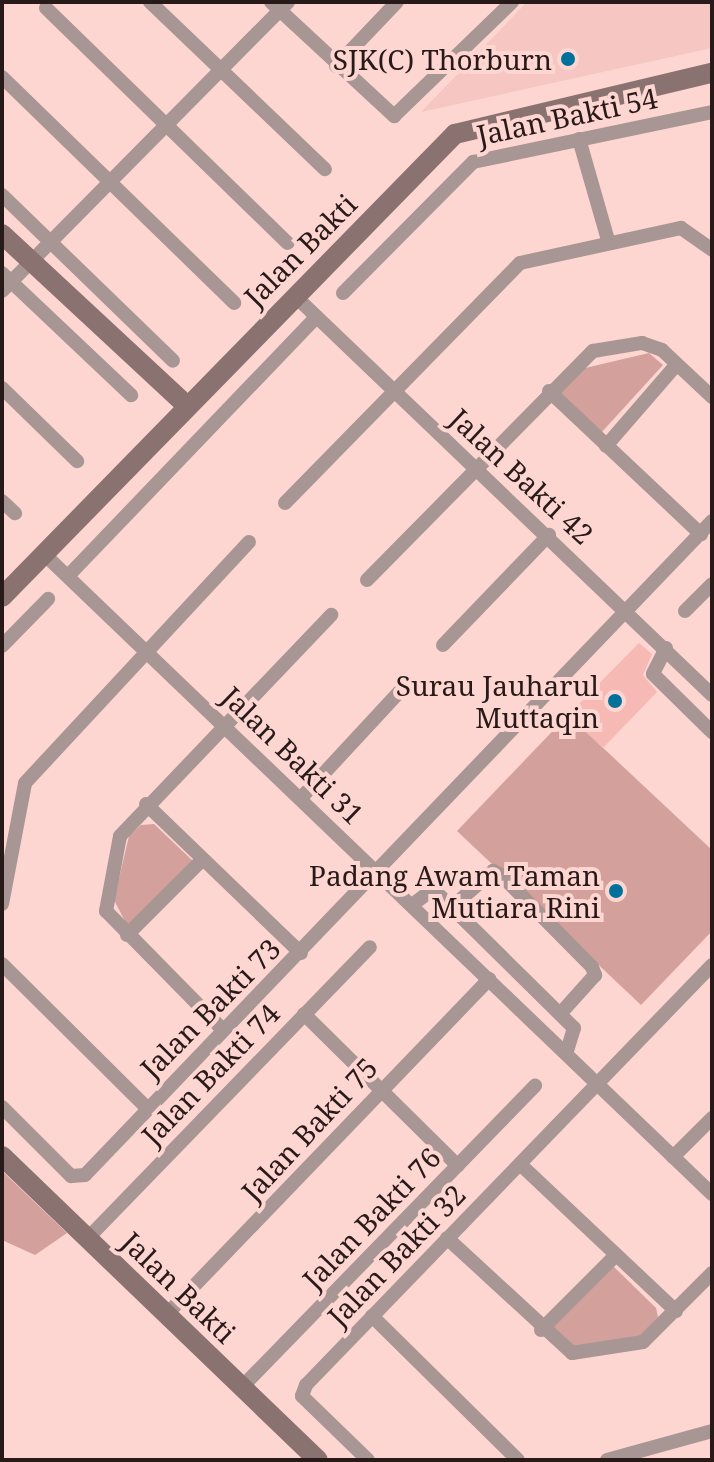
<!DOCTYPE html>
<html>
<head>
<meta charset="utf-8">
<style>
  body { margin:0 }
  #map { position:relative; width:714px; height:1462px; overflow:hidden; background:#fdd5d1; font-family:"Noto Serif",serif }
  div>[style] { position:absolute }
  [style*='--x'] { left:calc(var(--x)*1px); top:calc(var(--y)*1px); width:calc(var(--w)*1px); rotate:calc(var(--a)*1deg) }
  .built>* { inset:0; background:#f5c6c2 }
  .green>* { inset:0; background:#d3a09b }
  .building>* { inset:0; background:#f6b9b4 }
  .street>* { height:14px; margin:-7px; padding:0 7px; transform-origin:7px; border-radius:7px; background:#a79694 }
  .secondary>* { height:20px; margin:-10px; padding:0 10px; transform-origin:10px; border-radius:10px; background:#8a7270 }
  .dots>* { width:22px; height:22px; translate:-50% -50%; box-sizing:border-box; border:4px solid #fdd5d1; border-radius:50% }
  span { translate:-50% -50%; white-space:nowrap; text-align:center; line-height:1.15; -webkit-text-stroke:8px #fdd5d1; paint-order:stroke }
  .poi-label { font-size:28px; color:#281a19 }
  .right { translate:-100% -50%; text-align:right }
  .street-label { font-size:28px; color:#281a19 }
  .frame { position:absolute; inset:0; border:4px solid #281a19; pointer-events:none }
</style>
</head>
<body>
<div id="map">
  <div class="built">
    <div style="clip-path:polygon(527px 2px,712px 2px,712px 48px,421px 112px)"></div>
  </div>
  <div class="green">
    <div style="clip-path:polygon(649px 353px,663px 365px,600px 434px,556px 392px,581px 369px)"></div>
    <div style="clip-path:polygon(568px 715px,712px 850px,712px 931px,641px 1005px,457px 831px)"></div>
    <div style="clip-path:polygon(154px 824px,193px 861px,128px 927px,114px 900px,129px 836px,141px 825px)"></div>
    <div style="clip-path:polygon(2px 1171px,67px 1233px,35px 1255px,2px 1240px)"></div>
    <div style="clip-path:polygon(612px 1265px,656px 1308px,658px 1317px,642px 1337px,572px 1350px,548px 1327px)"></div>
  </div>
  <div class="building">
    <div style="clip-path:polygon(639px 643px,652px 654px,643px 675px,657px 692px,603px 748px,568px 715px)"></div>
  </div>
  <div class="street">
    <div style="--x:150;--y:2;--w:242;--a:43.7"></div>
    <div style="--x:271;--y:2;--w:168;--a:42.8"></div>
    <div style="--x:394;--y:116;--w:164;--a:-44"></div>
    <div style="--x:46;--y:8;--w:337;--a:44.2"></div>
    <div style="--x:336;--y:66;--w:88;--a:-46.4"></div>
    <div style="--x:2;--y:77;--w:324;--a:44.2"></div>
    <div style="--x:579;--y:139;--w:105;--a:74"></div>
    <div style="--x:2;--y:195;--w:238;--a:44.1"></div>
    <div style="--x:2;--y:273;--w:178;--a:43.4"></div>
    <div style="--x:2;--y:291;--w:407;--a:-45.3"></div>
    <div style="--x:343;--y:293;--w:185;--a:-45.2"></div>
    <div style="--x:473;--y:162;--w:244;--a:-11.8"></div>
    <div style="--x:295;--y:296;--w:577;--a:43.74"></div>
    <div style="--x:2;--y:388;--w:105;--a:44.2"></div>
    <div style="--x:549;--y:391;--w:209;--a:43.3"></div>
    <div style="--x:606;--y:446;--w:108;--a:-49.1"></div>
    <div style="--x:2;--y:501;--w:18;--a:43"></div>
    <div style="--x:285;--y:503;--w:336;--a:-45.6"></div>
    <div style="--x:520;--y:263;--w:165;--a:-12.3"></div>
    <div style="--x:681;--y:228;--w:38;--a:35"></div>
    <div style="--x:44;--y:554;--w:925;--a:43.77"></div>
    <div style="--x:68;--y:576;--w:359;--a:-46.2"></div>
    <div style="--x:367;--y:580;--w:322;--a:-45.4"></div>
    <div style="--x:593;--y:351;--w:50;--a:-9.3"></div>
    <div style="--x:642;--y:343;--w:21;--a:19"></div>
    <div style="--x:662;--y:350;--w:69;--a:43.2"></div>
    <div style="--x:685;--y:611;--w:38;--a:-45"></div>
    <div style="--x:443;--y:645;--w:153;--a:-46.1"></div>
    <div style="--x:2;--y:646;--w:66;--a:-45.6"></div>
    <div style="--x:666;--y:648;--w:29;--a:117"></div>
    <div style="--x:653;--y:674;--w:83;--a:44.5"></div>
    <div style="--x:301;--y:798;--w:150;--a:-47.2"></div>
    <div style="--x:146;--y:804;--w:215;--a:43.9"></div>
    <div style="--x:2;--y:904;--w:123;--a:-79.2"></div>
    <div style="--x:25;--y:783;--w:329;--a:-47.1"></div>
    <div style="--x:412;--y:905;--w:26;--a:-37"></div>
    <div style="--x:433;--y:889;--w:198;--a:44.6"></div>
    <div style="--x:574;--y:1028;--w:27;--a:107"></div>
    <div style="--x:452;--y:907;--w:55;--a:-41.3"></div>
    <div style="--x:493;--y:871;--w:9;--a:27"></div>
    <div style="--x:501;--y:875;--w:129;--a:45.3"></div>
    <div style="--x:592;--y:967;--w:9;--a:69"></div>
    <div style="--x:595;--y:975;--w:52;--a:131.9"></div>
    <div style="--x:127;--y:935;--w:107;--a:-45"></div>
    <div style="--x:2;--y:964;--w:204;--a:44.8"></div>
    <div style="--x:304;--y:1014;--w:216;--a:44.6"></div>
    <div style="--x:223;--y:1030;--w:167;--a:-134.5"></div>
    <div style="--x:106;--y:911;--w:76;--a:-79.4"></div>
    <div style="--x:120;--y:836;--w:306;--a:-46.3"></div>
    <div style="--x:2;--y:1107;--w:98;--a:45"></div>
    <div style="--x:71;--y:1176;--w:14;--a:-4"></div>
    <div style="--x:85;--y:1175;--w:906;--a:-46.21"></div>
    <div style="--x:673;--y:1157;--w:55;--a:-45"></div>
    <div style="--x:521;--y:1165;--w:213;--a:43.3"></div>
    <div style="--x:88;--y:1238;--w:405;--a:-45.9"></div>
    <div style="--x:447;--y:1238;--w:170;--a:42.6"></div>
    <div style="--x:572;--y:1353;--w:72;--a:-8.8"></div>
    <div style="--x:643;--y:1342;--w:98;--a:-45"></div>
    <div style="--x:167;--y:1314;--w:465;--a:-46.1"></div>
    <div style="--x:372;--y:1316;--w:205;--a:44.6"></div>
    <div style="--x:541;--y:1330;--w:106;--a:-45"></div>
    <div style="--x:243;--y:1386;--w:419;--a:-45.8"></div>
    <div style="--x:368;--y:1460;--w:92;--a:-135.9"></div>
    <div style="--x:302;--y:1396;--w:12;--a:-70"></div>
    <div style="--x:306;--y:1385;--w:584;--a:-45.97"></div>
    <div style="--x:607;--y:1460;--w:109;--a:-15.4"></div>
  </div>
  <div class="secondary">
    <div style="--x:2;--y:234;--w:250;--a:42.9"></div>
    <div style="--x:2;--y:597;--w:648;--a:-45.63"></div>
    <div style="--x:455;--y:134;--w:264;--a:-13.4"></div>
    <div style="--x:2;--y:1156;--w:438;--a:43.9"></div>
  </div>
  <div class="dots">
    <div style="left:568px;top:59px;background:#01719c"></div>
    <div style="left:615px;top:701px;background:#01719c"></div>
    <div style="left:616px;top:891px;background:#01719c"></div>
  </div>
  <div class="poi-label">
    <span class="right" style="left:552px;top:59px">SJK(C) Thorburn</span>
    <span class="right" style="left:599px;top:701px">Surau Jauharul<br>Muttaqin</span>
    <span class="right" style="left:600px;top:891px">Padang Awam Taman<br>Mutiara Rini</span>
  </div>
  <div class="street-label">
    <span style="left:567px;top:116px;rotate:-12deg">Jalan Bakti 54</span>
    <span style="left:300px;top:250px;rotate:-45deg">Jalan Bakti</span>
    <span style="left:522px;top:476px;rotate:43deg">Jalan Bakti 42</span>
    <span style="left:293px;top:755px;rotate:44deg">Jalan Bakti 31</span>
    <span style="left:210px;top:1008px;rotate:-45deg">Jalan Bakti 73</span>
    <span style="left:210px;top:1074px;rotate:-46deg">Jalan Bakti 74</span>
    <span style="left:309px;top:1129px;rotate:-47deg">Jalan Bakti 75</span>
    <span style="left:371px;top:1218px;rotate:-46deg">Jalan Bakti 76</span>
    <span style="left:396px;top:1255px;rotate:-46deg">Jalan Bakti 32</span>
    <span style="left:179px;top:1287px;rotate:44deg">Jalan Bakti</span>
  </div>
  <div class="frame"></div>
</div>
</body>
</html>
